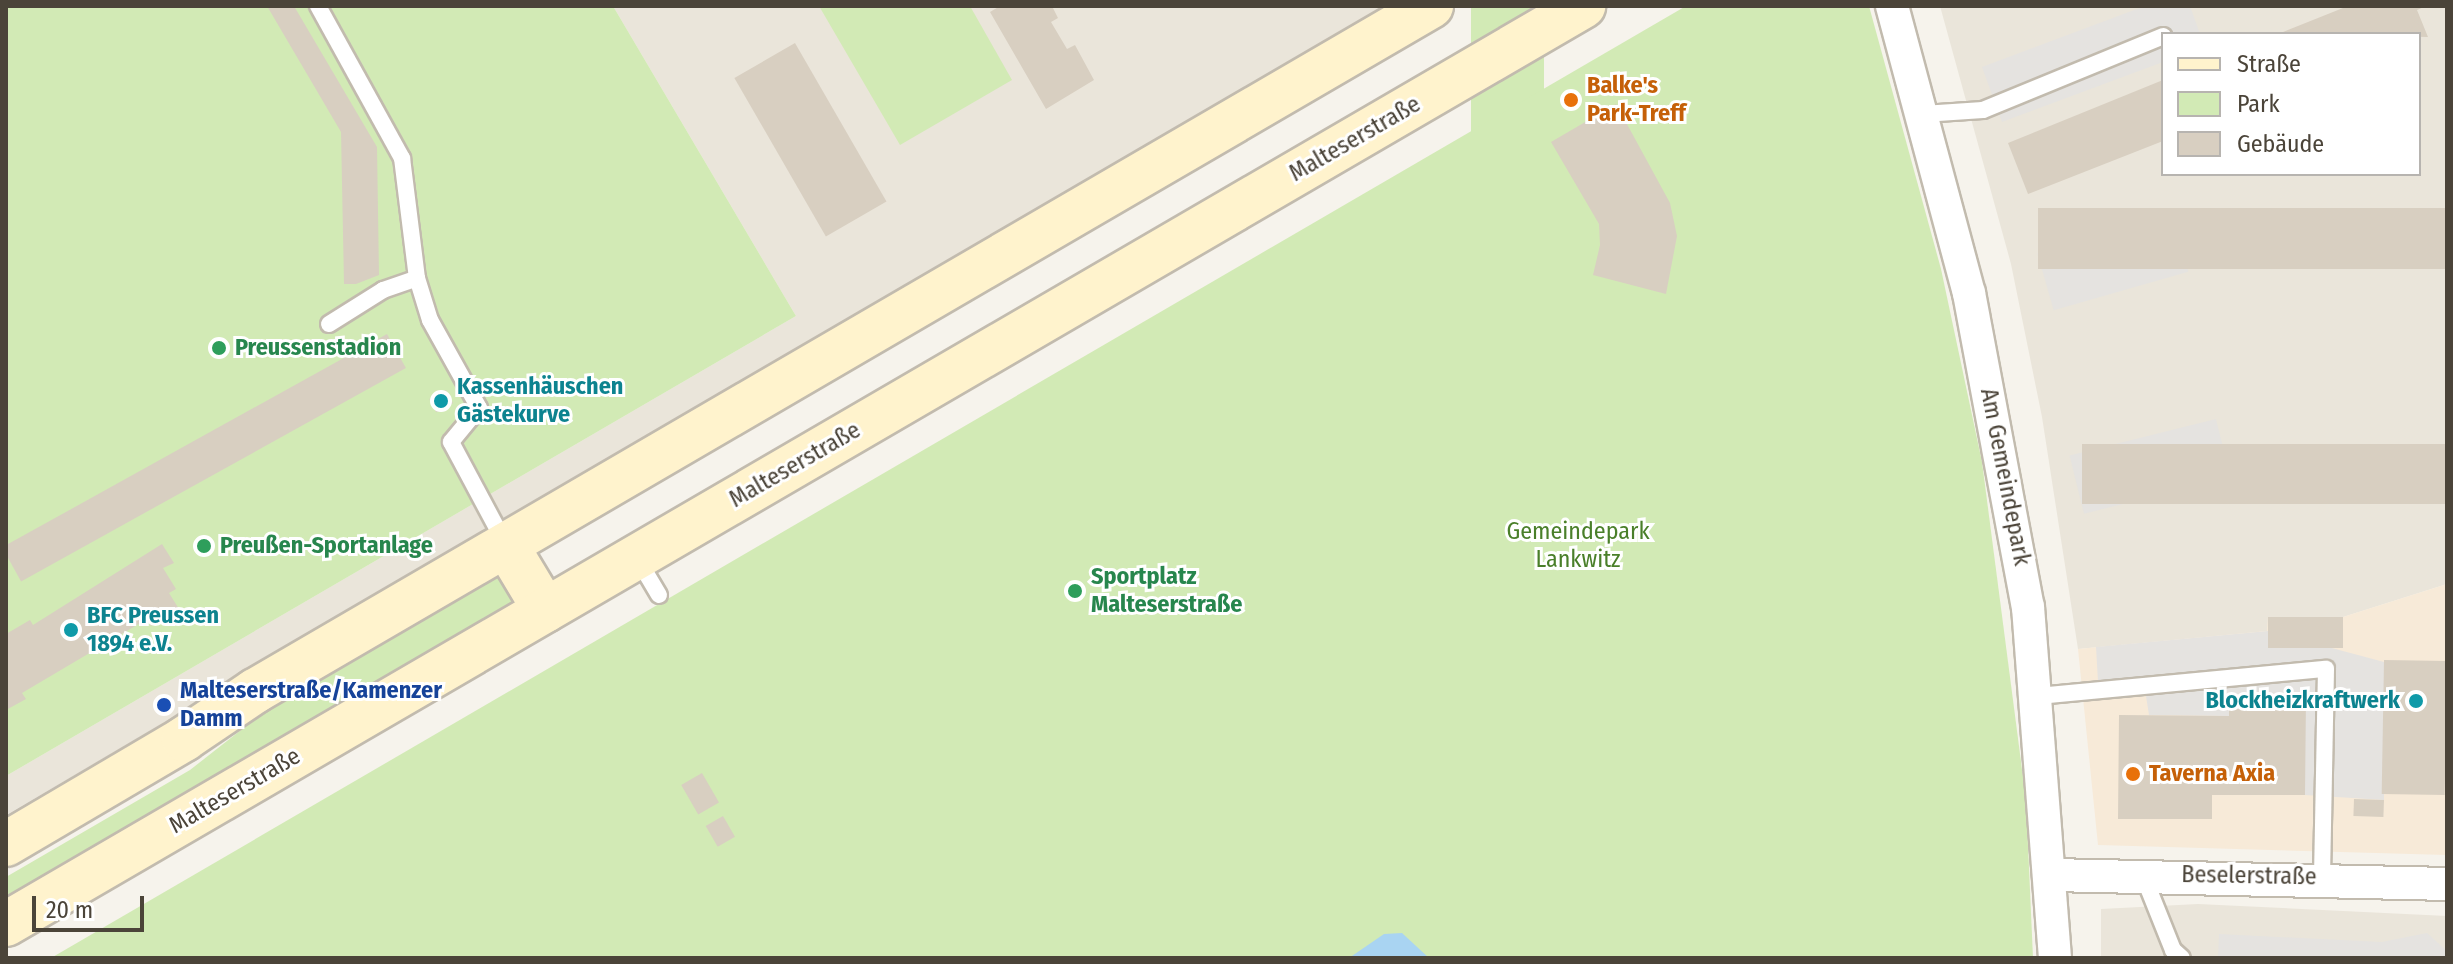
<!DOCTYPE html>
<html>
<head>
<meta charset="utf-8">
<style>
  body { margin:0 }
  #map { position:relative; width:2453px; height:964px; overflow:hidden; background:#f6f3ec; font-family:"Fira Sans Condensed",sans-serif }
  div>[style] { position:absolute }
  [style*='--x'] { left:calc(var(--x)*1px); top:calc(var(--y)*1px); width:calc(var(--w)*1px); rotate:calc(var(--a)*1deg) }
  .residential>* { inset:0; background:#eae5da }
  .commercial>* { inset:0; background:#f7ead8 }
  .green>* { inset:0; background:#d2eab5; transform-origin:0 0 }
  .parking>* { inset:0; background:#e5e3e0; transform-origin:0 0 }
  .water>* { inset:0; background:#a9d4f2 }
  .building>* { inset:0; background:#d8cfc1; transform-origin:0 0 }
  .roads { filter:drop-shadow(2px 0 #c2bbae) drop-shadow(-2px 0 #c2bbae) drop-shadow(0 2px #c2bbae) drop-shadow(0 -2px #c2bbae) }
  .lane>* { height:16px; margin:-8px; padding:0 8px; transform-origin:8px; border-radius:8px; background:#fff }
  .street>* { height:32px; margin:-16px; padding:0 16px; transform-origin:16px; border-radius:16px; background:#fff }
  .secondary>* { height:44px; margin:-22px; padding:0 22px; transform-origin:22px; border-radius:22px; background:#fff3cd }
  .dots>* { width:22px; height:22px; translate:-50% -50%; box-sizing:border-box; border:4px solid #fff; border-radius:50% }
  span { translate:-50% -50%; white-space:nowrap; text-align:center; line-height:1.15; -webkit-text-stroke:6px #fff; paint-order:stroke }
  .food-label { font-size:24px; color:#c56008; font-weight:700 }
  .left { translate:0 -50%; text-align:left }
  .street-label { font-size:24px; color:#4b4439 }
  .leisure-label { font-size:24px; color:#27864d; font-weight:700 }
  .culture-label { font-size:24px; color:#0d838f; font-weight:700 }
  .right { translate:-100% -50%; text-align:right }
  .park-label { font-size:24px; color:#4a7f2a }
  .transit-label { font-size:24px; color:#164399; font-weight:700 }
  .frame { position:absolute; inset:0; border:8px solid #4b4439; pointer-events:none }
  .legend { position:absolute; left:2161px; top:32px; width:260px; height:144px; box-sizing:border-box; background:#fff; border:2px solid #b7b4b0; margin:0; padding:10px 14px; list-style:none; font-size:24px; color:#4b4439 }
  .legend li { display:flex; align-items:center; gap:16px; height:40px }
  .legend b { width:40px; border:2px solid #b7b4b0 }
  .scale { position:absolute; left:32px; top:896px; width:112px; height:36px; box-sizing:border-box; border:4px solid #4b4439; border-top:0; padding-left:10px; font-size:24px; line-height:28px; white-space:nowrap; color:#4b4439; -webkit-text-stroke:6px #fff; paint-order:stroke }
</style>
</head>
<body>
<div id="map">
  <div class="residential">
    <div style="clip-path:polygon(613px 6px,1397px 6px,6px 815px,6px 776px,796px 316px)"></div>
    <div style="clip-path:polygon(evenodd,1940px 6px,2447px 6px,2447px 584px,2343px 617px,2268px 617px,2268px 631px,2078px 649px,2042px 417px,2011px 264px,1940px 6px,2163px 34px,2419px 34px,2419px 174px,2163px 174px,2163px 34px)"></div>
    <div style="clip-path:polygon(2198px 904px,2447px 916px,2447px 958px,2101px 958px,2101px 909px)"></div>
  </div>
  <div class="commercial">
    <div style="clip-path:polygon(2447px 584px,2447px 855px,2098px 845px,2078px 649px,2267px 631px,2268px 617px,2343px 617px)"></div>
  </div>
  <div class="green">
    <div style="clip-path:polygon(6px 6px,613px 6px,796px 316px,6px 776px)"></div>
    <div style="clip-path:polygon(819px 6px,970px 6px,1012px 80px,900px 145px)"></div>
    <div style="left:1471px;top:6px;width:73px;height:1086px"></div>
    <div style="clip-path:polygon(1686px 6px,1869px 6px,1941px 269px,1982px 462px,2026px 800px,2033px 958px,51px 958px)"></div>
    <div style="clip-path:polygon(496px 573px,517px 593px,515px 604px,6px 901px,6px 877px,190px 770px,274px 704px)"></div>
  </div>
  <div class="parking">
    <div style="clip-path:polygon(2145px 6px,2190px 6px,2200px 34px,2163px 34px,2163px 62px,2002px 122px,1982px 67px)"></div>
    <div style="left:2172px;top:215px;width:59px;height:140px;rotate:74deg"></div>
    <div style="left:2216px;top:419px;width:60px;height:151px;rotate:76deg"></div>
    <div style="clip-path:polygon(2268px 631px,2384px 662px,2384px 800px,2305px 795px,2305px 698px,2230px 697px,2229px 716px,2149px 715px,2146px 696px,2099px 699px,2096px 647px)"></div>
    <div style="clip-path:polygon(2427px 933px,2447px 951px,2447px 958px,2218px 958px,2219px 934px,2382px 942px)"></div>
  </div>
  <div class="water">
    <div style="clip-path:polygon(1402px 933px,1429px 958px,1349px 958px,1384px 934px)"></div>
  </div>
  <div class="building">
    <div style="clip-path:polygon(267px 6px,294px 6px,377px 147px,379px 275px,356px 284px,344px 284px,341px 132px)"></div>
    <div style="clip-path:polygon(1000px 6px,1052px 6px,1058px 18px,1051px 22px,1067px 49px,1075px 45px,1094px 80px,1046px 109px,990px 12px)"></div>
    <div style="clip-path:polygon(2348px 6px,2426px 6px,2417px 10px,2428px 37px,2278px 34px)"></div>
    <div style="left:795px;top:43px;width:183px;height:70px;rotate:60deg"></div>
    <div style="clip-path:polygon(2163px 80px,2163px 141px,2028px 194px,2008px 143px)"></div>
    <div style="clip-path:polygon(1616px 104px,1670px 203px,1677px 236px,1666px 294px,1593px 275px,1600px 245px,1599px 224px,1551px 142px)"></div>
    <div style="left:2447px;top:208px;width:61px;height:409px;rotate:90deg"></div>
    <div style="left:387px;top:334px;width:39px;height:440px;rotate:61deg"></div>
    <div style="left:446px;top:390px;width:15px;height:19px;rotate:62deg"></div>
    <div style="left:2447px;top:444px;width:60px;height:365px;rotate:90deg"></div>
    <div style="clip-path:polygon(162px 544px,174px 563px,163px 568px,176px 589px,169px 593px,179px 609px,151px 626px,147px 619px,22px 693px,26px 699px,6px 710px,6px 634px,30px 620px,33px 625px)"></div>
    <div style="left:2268px;top:617px;width:75px;height:31px"></div>
    <div style="left:2447px;top:661px;width:134px;height:63px;rotate:91deg"></div>
    <div style="clip-path:polygon(2229px 697px,2306px 698px,2305px 795px,2212px 795px,2212px 819px,2118px 819px,2119px 715px,2229px 716px)"></div>
    <div style="left:702px;top:773px;width:34px;height:24px;rotate:60deg"></div>
    <div style="left:2354px;top:799px;width:30px;height:17px;rotate:2deg"></div>
    <div style="left:723px;top:816px;width:24px;height:20px;rotate:60deg"></div>
  </div>
  <div class="roads">
    <div class="lane">
      <div style="--x:318;--y:6;--w:174;--a:61.1"></div>
      <div style="--x:402;--y:158;--w:121;--a:82.9"></div>
      <div style="--x:417;--y:278;--w:44;--a:72.8"></div>
      <div style="--x:430;--y:320;--w:101;--a:60.9"></div>
      <div style="--x:479;--y:408;--w:44;--a:129.5"></div>
      <div style="--x:451;--y:442;--w:115;--a:61.9"></div>
      <div style="--x:1923;--y:114;--w:60;--a:-3.8"></div>
      <div style="--x:1983;--y:110;--w:195;--a:-22.3"></div>
      <div style="--x:329;--y:324;--w:64;--a:-32.2"></div>
      <div style="--x:383;--y:290;--w:36;--a:-19"></div>
      <div style="--x:637;--y:558;--w:43;--a:59.3"></div>
      <div style="--x:2038;--y:696;--w:289;--a:-5.4"></div>
      <div style="--x:2326;--y:669;--w:209;--a:91.1"></div>
      <div style="--x:2143;--y:875;--w:81;--a:68.2"></div>
      <div style="--x:2173;--y:950;--w:12;--a:42"></div>
    </div>
    <div class="street">
      <div style="--x:1892;--y:6;--w:297;--a:75"></div>
      <div style="--x:1969;--y:293;--w:319;--a:79.4"></div>
      <div style="--x:2028;--y:607;--w:352;--a:85.6"></div>
      <div style="--x:2052;--y:875;--w:395;--a:1.3"></div>
    </div>
    <div class="secondary">
      <div style="--x:506;--y:545;--w:76;--a:59"></div>
      <div style="--x:6;--y:844;--w:207;--a:-30.5"></div>
      <div style="--x:184;--y:739;--w:86;--a:-34.1"></div>
      <div style="--x:255;--y:691;--w:1361;--a:-30.22"></div>
      <div style="--x:6;--y:924;--w:1825;--a:-30.2"></div>
    </div>
  </div>
  <div class="dots">
    <div style="left:1571px;top:100px;background:#e8710a"></div>
    <div style="left:219px;top:348px;background:#2e9e5b"></div>
    <div style="left:441px;top:401px;background:#0f9aa8"></div>
    <div style="left:204px;top:546px;background:#2e9e5b"></div>
    <div style="left:1075px;top:591px;background:#2e9e5b"></div>
    <div style="left:71px;top:630px;background:#0f9aa8"></div>
    <div style="left:2416px;top:701px;background:#0f9aa8"></div>
    <div style="left:164px;top:705px;background:#1a4fb4"></div>
    <div style="left:2133px;top:774px;background:#e8710a"></div>
  </div>
  <div class="food-label">
    <span class="left" style="left:1587px;top:100px">Balke's<br>Park-Treff</span>
    <span class="left" style="left:2149px;top:774px">Taverna Axia</span>
  </div>
  <div class="street-label">
    <span style="left:1355px;top:139px;rotate:-30deg">Malteserstraße</span>
    <span style="left:795px;top:465px;rotate:-30deg">Malteserstraße</span>
    <span style="left:2005px;top:477px;rotate:79deg">Am Gemeindepark</span>
    <span style="left:235px;top:791px;rotate:-30deg">Malteserstraße</span>
    <span style="left:2249px;top:876px;rotate:1deg">Beselerstraße</span>
  </div>
  <div class="leisure-label">
    <span class="left" style="left:235px;top:348px">Preussenstadion</span>
    <span class="left" style="left:220px;top:546px">Preußen-Sportanlage</span>
    <span class="left" style="left:1091px;top:591px">Sportplatz<br>Malteserstraße</span>
  </div>
  <div class="culture-label">
    <span class="left" style="left:457px;top:401px">Kassenhäuschen<br>Gästekurve</span>
    <span class="left" style="left:87px;top:630px">BFC Preussen<br>1894 e.V.</span>
    <span class="right" style="left:2400px;top:701px">Blockheizkraftwerk</span>
  </div>
  <div class="park-label">
    <span style="left:1578px;top:546px">Gemeindepark<br>Lankwitz</span>
  </div>
  <div class="transit-label">
    <span class="left" style="left:180px;top:705px">Malteserstraße/Kamenzer<br>Damm</span>
  </div>
  <div class="frame"></div>
  <ul class="legend">
  <li><b style="height:10px;background:#fff3cd"></b>Straße</li>
  <li><b style="height:22px;background:#d2eab5"></b>Park</li>
  <li><b style="height:22px;background:#d8cfc1"></b>Gebäude</li>
  </ul>
  <div class="scale">20 m</div>
</div>
</body>
</html>
